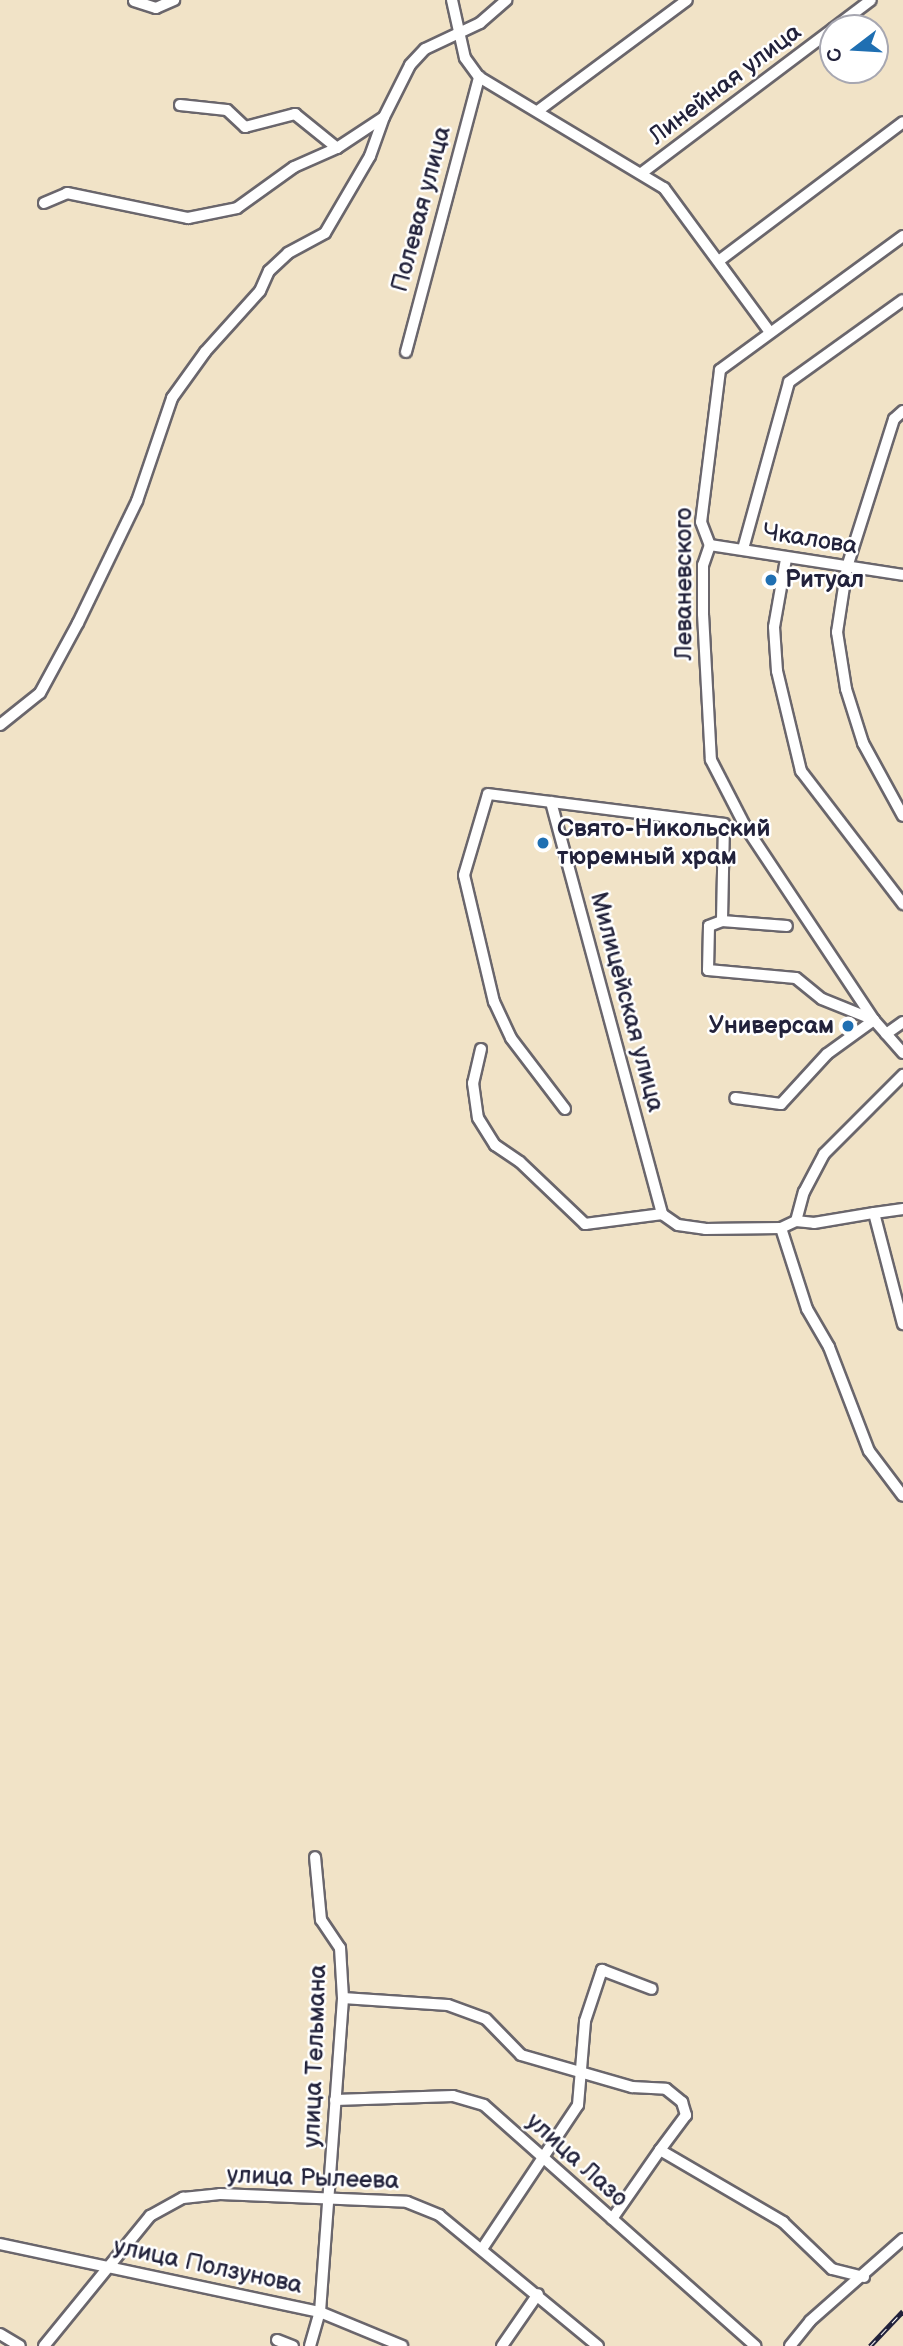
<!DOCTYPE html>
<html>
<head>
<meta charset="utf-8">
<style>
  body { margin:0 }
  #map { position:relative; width:903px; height:2346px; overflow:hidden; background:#f1e3c7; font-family:"Balsamiq Sans",sans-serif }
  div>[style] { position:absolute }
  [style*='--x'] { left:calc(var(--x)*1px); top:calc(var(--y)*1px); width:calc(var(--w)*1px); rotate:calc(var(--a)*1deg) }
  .roads { filter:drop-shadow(2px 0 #6a666c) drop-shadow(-2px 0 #6a666c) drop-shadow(0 2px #6a666c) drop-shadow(0 -2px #6a666c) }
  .minor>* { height:10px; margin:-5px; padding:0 5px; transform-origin:5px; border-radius:5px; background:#fff }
  .rail>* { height:5px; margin-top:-2.5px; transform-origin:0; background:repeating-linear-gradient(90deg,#fff 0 8px,#22223b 0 16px); box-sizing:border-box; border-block:2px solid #22223b }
  .dots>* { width:19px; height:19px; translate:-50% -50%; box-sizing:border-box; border:4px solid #fff; border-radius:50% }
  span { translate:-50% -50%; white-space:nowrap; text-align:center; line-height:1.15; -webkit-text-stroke:5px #fff; paint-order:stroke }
  .street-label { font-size:24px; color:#22223b }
  .poi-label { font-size:24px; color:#22223b; font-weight:700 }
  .left { translate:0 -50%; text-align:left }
  .right { translate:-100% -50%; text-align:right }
  .north { position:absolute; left:819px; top:14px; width:70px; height:70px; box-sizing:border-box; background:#fff; border:2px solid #a7a7b1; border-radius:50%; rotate:253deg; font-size:19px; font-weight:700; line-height:28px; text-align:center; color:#22223b }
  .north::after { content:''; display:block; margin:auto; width:24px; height:32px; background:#1f6fb2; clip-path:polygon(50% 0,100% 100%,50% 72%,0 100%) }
</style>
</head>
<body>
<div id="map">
  <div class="roads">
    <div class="minor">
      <div style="--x:452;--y:0;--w:59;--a:77.4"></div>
      <div style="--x:465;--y:58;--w:24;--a:54"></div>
      <div style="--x:479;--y:77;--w:216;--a:31"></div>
      <div style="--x:664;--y:188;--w:177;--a:53.7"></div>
      <div style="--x:134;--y:1;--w:23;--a:18"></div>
      <div style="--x:156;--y:8;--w:20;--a:-24"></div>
      <div style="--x:834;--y:28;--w:46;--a:-37.1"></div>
      <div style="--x:180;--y:105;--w:47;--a:6.1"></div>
      <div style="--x:227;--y:110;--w:25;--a:43"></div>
      <div style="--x:245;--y:127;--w:52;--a:-14.6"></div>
      <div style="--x:295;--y:114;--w:54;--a:39"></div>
      <div style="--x:539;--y:110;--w:184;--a:-36.6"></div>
      <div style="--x:643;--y:172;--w:238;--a:-37"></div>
      <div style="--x:44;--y:203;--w:25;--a:-23"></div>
      <div style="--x:67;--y:193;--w:124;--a:11.7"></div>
      <div style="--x:188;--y:218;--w:50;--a:-11.5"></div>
      <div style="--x:237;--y:208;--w:70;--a:-35.7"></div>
      <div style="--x:294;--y:167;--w:47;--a:-23.8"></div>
      <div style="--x:337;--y:148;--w:56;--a:-33.4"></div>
      <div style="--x:384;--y:117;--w:58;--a:-63.4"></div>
      <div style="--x:410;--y:65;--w:22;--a:-47"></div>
      <div style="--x:425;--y:49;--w:61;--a:-25.3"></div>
      <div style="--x:480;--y:23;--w:35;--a:-41"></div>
      <div style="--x:903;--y:236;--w:227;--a:143.8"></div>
      <div style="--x:720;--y:370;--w:153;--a:97.1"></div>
      <div style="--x:701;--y:522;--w:25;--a:69"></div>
      <div style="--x:710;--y:545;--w:21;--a:109"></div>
      <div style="--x:703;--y:565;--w:49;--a:90"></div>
      <div style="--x:703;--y:614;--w:146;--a:86.9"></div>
      <div style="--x:711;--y:760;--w:74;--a:62.7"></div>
      <div style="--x:745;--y:826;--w:233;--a:56.4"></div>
      <div style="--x:874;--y:1020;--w:44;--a:48.7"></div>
      <div style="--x:720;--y:260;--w:229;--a:-37"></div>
      <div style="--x:406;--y:352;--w:285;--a:-75.1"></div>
      <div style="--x:903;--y:411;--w:12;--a:138"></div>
      <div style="--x:894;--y:419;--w:155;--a:107.6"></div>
      <div style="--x:847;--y:567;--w:66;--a:98.7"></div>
      <div style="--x:837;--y:632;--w:58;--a:81"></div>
      <div style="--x:846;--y:689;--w:57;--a:72.5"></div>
      <div style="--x:863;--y:743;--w:83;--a:61.3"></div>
      <div style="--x:710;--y:545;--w:195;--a:8.8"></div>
      <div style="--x:743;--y:549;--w:173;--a:-74.6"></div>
      <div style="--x:789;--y:382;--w:140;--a:-35.7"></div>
      <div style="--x:786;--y:559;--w:69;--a:100"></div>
      <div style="--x:774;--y:627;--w:44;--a:86.1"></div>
      <div style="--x:777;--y:671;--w:103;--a:76.5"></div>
      <div style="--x:801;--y:771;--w:168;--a:52.5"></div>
      <div style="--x:0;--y:725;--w:51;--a:-38.7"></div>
      <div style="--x:40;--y:693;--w:80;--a:-61.5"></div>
      <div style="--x:78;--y:623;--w:136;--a:-64.2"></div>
      <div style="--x:137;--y:501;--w:109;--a:-71.2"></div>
      <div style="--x:172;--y:398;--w:57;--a:-54.3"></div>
      <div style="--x:205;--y:352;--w:82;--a:-48"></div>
      <div style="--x:260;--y:291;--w:22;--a:-66"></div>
      <div style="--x:269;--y:271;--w:26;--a:-43"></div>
      <div style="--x:288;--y:253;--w:42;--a:-28.4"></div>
      <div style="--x:325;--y:233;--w:89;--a:-59.7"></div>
      <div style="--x:370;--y:156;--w:41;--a:-70.3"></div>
      <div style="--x:551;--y:802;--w:427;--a:74.9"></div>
      <div style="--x:722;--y:921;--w:14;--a:159"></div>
      <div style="--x:709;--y:926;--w:44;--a:91.3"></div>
      <div style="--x:708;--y:970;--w:88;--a:5.2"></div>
      <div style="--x:796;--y:978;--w:33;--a:39"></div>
      <div style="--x:822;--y:999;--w:56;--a:22"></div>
      <div style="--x:874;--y:1020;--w:58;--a:144.1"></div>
      <div style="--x:827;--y:1054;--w:68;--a:132.6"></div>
      <div style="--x:781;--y:1104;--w:46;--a:-172.6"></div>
      <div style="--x:886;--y:1034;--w:21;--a:-35"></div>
      <div style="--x:481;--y:1049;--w:35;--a:103"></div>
      <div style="--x:473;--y:1083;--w:35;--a:82"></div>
      <div style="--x:478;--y:1118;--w:32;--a:58"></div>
      <div style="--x:495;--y:1145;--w:30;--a:34"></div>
      <div style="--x:520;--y:1162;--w:90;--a:43.6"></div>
      <div style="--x:585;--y:1224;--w:78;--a:-7.4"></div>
      <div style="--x:662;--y:1214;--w:19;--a:35"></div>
      <div style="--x:678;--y:1225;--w:27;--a:8"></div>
      <div style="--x:705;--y:1229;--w:76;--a:-0.8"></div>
      <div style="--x:781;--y:1228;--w:17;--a:-25"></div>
      <div style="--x:796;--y:1221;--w:30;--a:-75"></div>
      <div style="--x:804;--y:1192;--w:43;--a:-62.2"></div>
      <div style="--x:824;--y:1154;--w:112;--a:-45"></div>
      <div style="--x:565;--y:1109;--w:89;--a:-127.3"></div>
      <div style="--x:511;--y:1038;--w:40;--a:-115"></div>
      <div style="--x:494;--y:1002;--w:130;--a:-103.3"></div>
      <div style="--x:464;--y:875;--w:84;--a:-73.5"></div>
      <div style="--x:488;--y:794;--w:238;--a:7.2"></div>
      <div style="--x:724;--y:824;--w:97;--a:91.2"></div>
      <div style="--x:722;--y:921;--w:65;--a:4.4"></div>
      <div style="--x:903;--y:1209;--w:29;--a:172"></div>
      <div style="--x:874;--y:1213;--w:115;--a:75.4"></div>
      <div style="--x:796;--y:1221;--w:18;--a:6"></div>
      <div style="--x:814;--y:1223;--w:61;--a:-9.5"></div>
      <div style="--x:781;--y:1228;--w:85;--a:72.2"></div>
      <div style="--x:807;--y:1309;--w:44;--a:59.9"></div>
      <div style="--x:829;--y:1347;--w:111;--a:69"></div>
      <div style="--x:869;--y:1451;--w:56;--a:52.9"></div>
      <div style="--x:343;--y:1998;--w:105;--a:3.8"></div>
      <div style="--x:448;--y:2005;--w:40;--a:20.2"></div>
      <div style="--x:486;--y:2019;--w:50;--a:45.8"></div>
      <div style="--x:521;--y:2055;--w:116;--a:16.1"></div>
      <div style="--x:632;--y:2087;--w:34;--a:3"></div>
      <div style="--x:666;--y:2089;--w:21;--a:39"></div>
      <div style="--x:682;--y:2102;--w:14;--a:73"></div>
      <div style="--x:686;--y:2115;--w:44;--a:126.6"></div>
      <div style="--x:660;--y:2150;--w:143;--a:30.3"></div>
      <div style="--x:783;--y:2222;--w:68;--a:43.8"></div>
      <div style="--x:832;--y:2269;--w:33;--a:14"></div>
      <div style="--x:335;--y:2100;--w:118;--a:-1.9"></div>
      <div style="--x:453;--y:2096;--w:32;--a:16"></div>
      <div style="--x:484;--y:2105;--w:363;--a:41.6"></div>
      <div style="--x:612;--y:2219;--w:84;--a:-55.2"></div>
      <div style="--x:0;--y:2244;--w:327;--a:12"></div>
      <div style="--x:320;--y:2312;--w:89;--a:22.5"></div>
      <div style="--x:482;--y:2249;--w:173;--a:-56.3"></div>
      <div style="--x:578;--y:2105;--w:84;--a:-85.2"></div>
      <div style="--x:585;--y:2021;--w:54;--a:-71.6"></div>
      <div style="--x:602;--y:1970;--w:53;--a:20.8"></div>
      <div style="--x:0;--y:2334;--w:23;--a:31"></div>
      <div style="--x:277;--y:2340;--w:17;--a:21"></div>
      <div style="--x:44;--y:2346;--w:168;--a:-50.8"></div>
      <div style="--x:150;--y:2216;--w:38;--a:-29"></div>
      <div style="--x:183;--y:2198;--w:37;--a:-6"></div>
      <div style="--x:220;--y:2194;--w:187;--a:2.4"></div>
      <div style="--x:407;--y:2202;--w:35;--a:22"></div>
      <div style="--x:439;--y:2215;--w:206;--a:39.5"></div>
      <div style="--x:310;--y:2346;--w:35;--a:-74"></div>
      <div style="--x:320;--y:2312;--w:315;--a:-85.8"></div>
      <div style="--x:343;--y:1998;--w:50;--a:-93.4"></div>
      <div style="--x:340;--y:1948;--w:34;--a:-124"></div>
      <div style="--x:321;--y:1920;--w:63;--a:-95.4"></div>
      <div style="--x:502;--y:2346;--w:63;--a:-55.3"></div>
      <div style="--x:790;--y:2346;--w:32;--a:-51"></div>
      <div style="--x:810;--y:2321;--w:124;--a:-41.4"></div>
    </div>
  </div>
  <div class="rail">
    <div style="--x:870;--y:2346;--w:48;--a:-46.7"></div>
  </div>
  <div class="dots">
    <div style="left:771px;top:580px;background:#1f6fb2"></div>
    <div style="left:543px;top:843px;background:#1f6fb2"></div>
    <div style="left:848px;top:1026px;background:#1f6fb2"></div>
  </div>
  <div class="street-label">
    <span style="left:725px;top:84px;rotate:-37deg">Линейная улица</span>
    <span style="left:421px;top:209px;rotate:-75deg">Полевая улица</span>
    <span style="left:810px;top:539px;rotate:9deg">Чкалова</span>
    <span style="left:684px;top:584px;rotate:-90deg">Леваневского</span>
    <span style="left:627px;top:1002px;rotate:75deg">Милицейская улица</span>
    <span style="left:315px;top:2056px;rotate:-88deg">улица Тельмана</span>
    <span style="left:577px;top:2160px;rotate:42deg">улица Лазо</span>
    <span style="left:313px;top:2178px;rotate:2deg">улица Рылеева</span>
    <span style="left:208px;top:2266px;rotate:12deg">улица Ползунова</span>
  </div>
  <div class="poi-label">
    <span class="left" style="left:785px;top:580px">Ритуал</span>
    <span class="left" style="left:557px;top:843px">Свято-Никольский<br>тюремный храм</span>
    <span class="right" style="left:834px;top:1026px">Универсам</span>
  </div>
  <div class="north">С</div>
</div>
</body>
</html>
